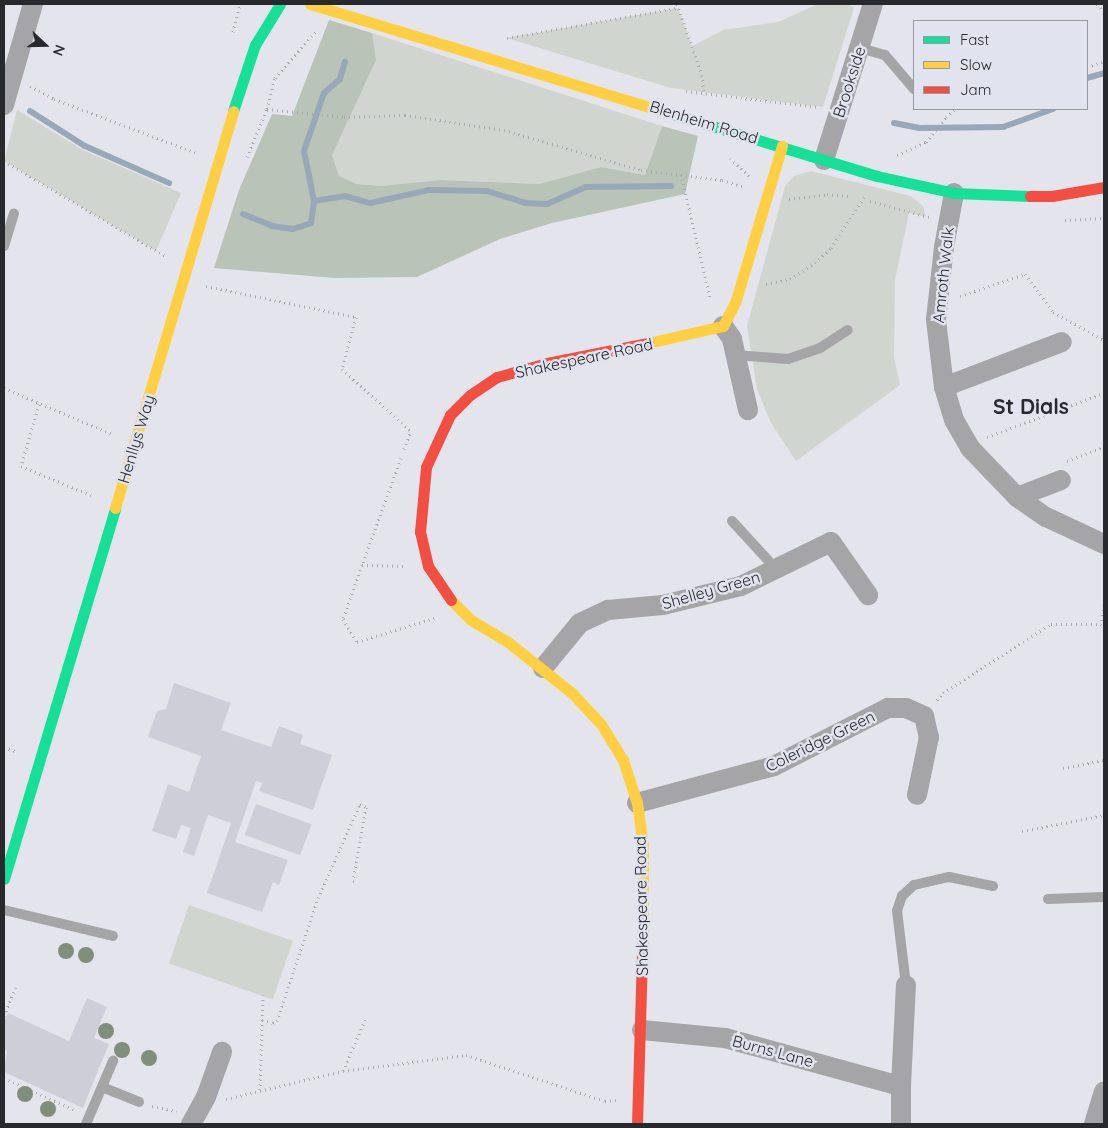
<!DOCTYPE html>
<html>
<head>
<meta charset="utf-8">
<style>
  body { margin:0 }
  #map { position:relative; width:1108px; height:1128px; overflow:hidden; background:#e4e5ec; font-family:Quicksand,sans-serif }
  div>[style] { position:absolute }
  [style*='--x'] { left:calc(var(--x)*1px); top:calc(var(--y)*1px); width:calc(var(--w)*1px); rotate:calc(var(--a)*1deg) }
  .green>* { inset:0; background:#d0d6cf; transform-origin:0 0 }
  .forest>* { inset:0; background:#b9c3b8 }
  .stream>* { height:6px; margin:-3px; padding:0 3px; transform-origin:3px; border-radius:3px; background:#98a8b9 }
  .building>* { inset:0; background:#cdced7; transform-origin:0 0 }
  .path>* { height:3px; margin-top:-1.5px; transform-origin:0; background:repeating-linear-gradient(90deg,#abaaae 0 1px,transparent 0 5px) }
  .lane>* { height:10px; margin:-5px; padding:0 5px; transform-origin:5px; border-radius:5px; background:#a5a4a6 }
  .street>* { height:20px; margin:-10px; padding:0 10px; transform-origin:10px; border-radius:10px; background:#a5a4a6 }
  .fast>* { height:11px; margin:-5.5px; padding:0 5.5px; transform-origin:5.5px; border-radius:5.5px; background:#16e098 }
  .slow>* { height:11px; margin:-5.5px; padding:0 5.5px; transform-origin:5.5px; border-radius:5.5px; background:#ffcf43 }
  .jam>* { height:11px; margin:-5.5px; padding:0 5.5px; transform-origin:5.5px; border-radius:5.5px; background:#f24e42 }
  .trees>* { width:16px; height:16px; margin:-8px; border-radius:50%; background:#808e7b }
  span { translate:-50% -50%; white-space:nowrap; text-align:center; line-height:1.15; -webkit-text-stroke:5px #e1e3ef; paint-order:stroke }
  .street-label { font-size:16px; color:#28292d }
  .district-label { font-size:21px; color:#28292d; font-weight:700 }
  .frame { position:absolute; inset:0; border:5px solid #28292d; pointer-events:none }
  .legend { position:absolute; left:913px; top:20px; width:175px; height:90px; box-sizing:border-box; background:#e1e3ef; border:1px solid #9799a1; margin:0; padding:6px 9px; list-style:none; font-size:15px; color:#28292d }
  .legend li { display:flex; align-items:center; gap:10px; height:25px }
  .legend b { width:25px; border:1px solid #9799a1 }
  .north { position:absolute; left:20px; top:20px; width:50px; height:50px; -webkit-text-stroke:4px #e1e3ef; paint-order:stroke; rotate:111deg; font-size:14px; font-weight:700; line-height:20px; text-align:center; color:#28292d }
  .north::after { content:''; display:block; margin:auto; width:18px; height:22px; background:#28292d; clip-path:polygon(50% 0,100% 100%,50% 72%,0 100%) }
</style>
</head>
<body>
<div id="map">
  <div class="green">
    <div style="clip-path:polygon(818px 4px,848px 4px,854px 8px,823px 107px,671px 88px,506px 38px,678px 8px,692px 46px,723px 30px,778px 22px)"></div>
    <div style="clip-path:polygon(372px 33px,662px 126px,645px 175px,601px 167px,539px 184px,440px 180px,381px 186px,357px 184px,339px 176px,332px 155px)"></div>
    <div style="clip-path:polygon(17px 110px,83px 150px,181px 193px,156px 251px,4px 161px)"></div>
    <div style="clip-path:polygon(811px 171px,911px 196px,923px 206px,926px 217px,909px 213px,895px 280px,894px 357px,900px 385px,796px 461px,771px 423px,757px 389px,747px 326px,785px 186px,794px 176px)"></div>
    <div style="left:189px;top:905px;width:110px;height:62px;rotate:19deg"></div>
  </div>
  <div class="forest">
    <div style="clip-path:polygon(329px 20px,372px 33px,376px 60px,332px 155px,339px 176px,357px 184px,381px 186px,440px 180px,539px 184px,601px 167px,645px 175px,662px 126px,698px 136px,685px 194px,552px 223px,500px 239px,417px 277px,335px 278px,214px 268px,239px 190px,272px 114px,292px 116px)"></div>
  </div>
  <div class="stream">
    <div style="--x:1087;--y:78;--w:18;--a:-16"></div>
    <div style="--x:30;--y:111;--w:65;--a:32.5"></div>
    <div style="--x:85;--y:146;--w:92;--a:23.8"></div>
    <div style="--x:894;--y:123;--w:26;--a:11"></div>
    <div style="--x:920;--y:128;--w:83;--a:-0.7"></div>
    <div style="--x:1003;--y:127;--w:53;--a:-19.8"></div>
    <div style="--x:314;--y:201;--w:31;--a:-9"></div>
    <div style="--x:345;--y:196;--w:26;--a:16"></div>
    <div style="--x:370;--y:203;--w:60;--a:-12.4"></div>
    <div style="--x:429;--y:190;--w:58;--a:1"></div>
    <div style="--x:487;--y:191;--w:41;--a:17.1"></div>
    <div style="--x:526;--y:203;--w:21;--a:3"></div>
    <div style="--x:547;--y:204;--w:43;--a:-23.6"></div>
    <div style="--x:586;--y:187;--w:85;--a:-0.7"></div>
    <div style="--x:243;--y:214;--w:31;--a:22"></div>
    <div style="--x:272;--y:226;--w:21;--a:8"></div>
    <div style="--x:293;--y:229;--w:19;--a:-18"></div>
    <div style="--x:311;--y:223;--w:22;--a:-82"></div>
    <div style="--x:314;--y:201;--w:51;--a:-101.3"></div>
    <div style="--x:304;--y:151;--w:61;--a:-71"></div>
    <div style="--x:324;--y:93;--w:21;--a:-41"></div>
    <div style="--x:340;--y:79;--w:18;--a:-74"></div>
  </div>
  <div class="building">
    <div style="clip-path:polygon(174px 683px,231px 703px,221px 730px,271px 747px,279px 726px,303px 735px,300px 744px,332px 755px,313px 810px,259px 791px,262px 783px,256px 781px,235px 842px,288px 860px,279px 885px,273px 882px,262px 912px,207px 893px,231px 823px,208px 815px,194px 856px,183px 852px,191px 828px,181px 825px,176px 839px,152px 831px,168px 784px,189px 792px,201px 756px,148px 737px,157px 711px,166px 709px)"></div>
    <div style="left:256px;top:804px;width:59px;height:33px;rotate:20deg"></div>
    <div style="clip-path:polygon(87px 998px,107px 1007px,94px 1038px,109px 1044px,83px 1108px,4px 1072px,7px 1051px,4px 1049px,4px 1022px,8px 1013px,69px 1041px)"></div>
  </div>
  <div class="path">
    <div style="--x:677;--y:4;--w:75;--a:70.6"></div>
    <div style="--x:702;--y:75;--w:20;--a:84"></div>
    <div style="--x:1097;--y:4;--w:11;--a:49"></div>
    <div style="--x:233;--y:32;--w:29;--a:-76"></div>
    <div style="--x:507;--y:38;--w:174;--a:-10"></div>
    <div style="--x:1087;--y:67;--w:18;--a:-19"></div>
    <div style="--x:30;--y:86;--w:27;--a:28"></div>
    <div style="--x:54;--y:99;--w:153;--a:20.7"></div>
    <div style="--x:686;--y:91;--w:134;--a:6.9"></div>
    <div style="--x:267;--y:109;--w:77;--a:5.9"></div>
    <div style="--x:344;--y:117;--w:61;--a:-1.9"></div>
    <div style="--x:405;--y:115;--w:100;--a:8.6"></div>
    <div style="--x:504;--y:130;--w:143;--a:16.3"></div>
    <div style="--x:641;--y:170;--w:82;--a:7"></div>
    <div style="--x:722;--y:180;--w:24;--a:17"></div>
    <div style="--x:897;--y:155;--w:32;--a:-24"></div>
    <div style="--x:926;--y:142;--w:32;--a:-51"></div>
    <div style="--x:946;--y:117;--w:13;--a:-39"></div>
    <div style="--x:247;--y:157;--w:52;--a:-67.4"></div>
    <div style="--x:267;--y:109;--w:32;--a:-76"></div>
    <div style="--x:275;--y:78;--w:62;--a:-48.9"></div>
    <div style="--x:730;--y:158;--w:26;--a:43"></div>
    <div style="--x:4;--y:161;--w:187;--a:30.5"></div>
    <div style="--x:681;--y:174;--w:127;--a:76.8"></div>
    <div style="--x:789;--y:199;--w:38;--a:-7"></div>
    <div style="--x:827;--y:194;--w:25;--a:5"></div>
    <div style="--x:870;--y:201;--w:61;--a:15.2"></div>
    <div style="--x:1065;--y:220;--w:39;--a:-3"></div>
    <div style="--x:766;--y:284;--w:25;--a:-12"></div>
    <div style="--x:790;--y:279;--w:30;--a:-33"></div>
    <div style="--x:815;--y:263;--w:22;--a:-43"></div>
    <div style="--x:831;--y:248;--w:61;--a:-57.1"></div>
    <div style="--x:206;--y:286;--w:153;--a:11.7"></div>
    <div style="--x:356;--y:317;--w:54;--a:105.1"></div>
    <div style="--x:342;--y:369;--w:94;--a:42"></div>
    <div style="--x:960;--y:296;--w:69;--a:-18.7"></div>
    <div style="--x:1025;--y:274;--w:47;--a:53.6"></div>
    <div style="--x:1053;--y:312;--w:58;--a:28.8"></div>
    <div style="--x:4;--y:388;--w:117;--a:23.1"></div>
    <div style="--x:39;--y:404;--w:65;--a:106.2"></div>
    <div style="--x:21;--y:466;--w:76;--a:22.5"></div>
    <div style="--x:987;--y:437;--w:125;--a:-20.6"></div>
    <div style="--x:404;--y:449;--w:19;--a:-69"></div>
    <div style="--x:401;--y:458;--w:114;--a:110"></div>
    <div style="--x:362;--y:565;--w:42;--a:1.4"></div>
    <div style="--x:1067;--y:461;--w:40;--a:-21"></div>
    <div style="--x:362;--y:565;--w:57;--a:109.4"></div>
    <div style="--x:343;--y:619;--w:27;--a:59"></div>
    <div style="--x:357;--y:642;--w:81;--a:-17.3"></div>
    <div style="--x:1104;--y:605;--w:19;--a:99"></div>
    <div style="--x:1101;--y:624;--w:4;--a:45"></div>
    <div style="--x:937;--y:700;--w:9;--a:-49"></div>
    <div style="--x:943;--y:693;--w:128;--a:-32.6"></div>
    <div style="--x:1051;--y:624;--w:50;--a:0"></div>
    <div style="--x:4;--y:747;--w:14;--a:21"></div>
    <div style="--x:1063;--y:768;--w:42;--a:-11"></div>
    <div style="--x:1022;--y:831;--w:84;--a:-11"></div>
    <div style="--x:4;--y:1016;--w:31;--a:-68"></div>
    <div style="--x:262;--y:1020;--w:11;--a:15"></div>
    <div style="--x:273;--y:1023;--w:4;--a:-27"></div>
    <div style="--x:277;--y:1021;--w:130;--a:-71.6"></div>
    <div style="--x:318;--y:898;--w:103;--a:-65.9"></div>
    <div style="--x:360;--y:804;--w:7;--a:27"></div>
    <div style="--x:366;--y:807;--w:75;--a:100"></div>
    <div style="--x:353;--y:881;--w:3;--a:18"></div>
    <div style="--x:343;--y:1071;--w:56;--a:-66.7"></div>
    <div style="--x:4;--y:1078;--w:78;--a:24.3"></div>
    <div style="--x:260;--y:1090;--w:95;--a:-88.2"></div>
    <div style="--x:226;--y:1099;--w:120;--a:-13.5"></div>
    <div style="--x:343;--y:1071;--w:124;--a:-7.4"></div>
    <div style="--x:466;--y:1055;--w:146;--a:18.3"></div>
    <div style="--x:605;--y:1101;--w:11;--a:-5"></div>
    <div style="--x:152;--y:1106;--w:25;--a:12"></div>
  </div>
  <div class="lane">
    <div style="--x:860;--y:48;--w:26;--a:16"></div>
    <div style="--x:885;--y:55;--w:45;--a:49.5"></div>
    <div style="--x:4;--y:246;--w:34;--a:-73"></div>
    <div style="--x:736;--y:355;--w:52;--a:4.4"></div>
    <div style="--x:788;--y:359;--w:34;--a:-19"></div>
    <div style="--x:820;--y:348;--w:33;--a:-33"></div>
    <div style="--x:732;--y:521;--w:67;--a:47.4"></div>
    <div style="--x:1048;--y:899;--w:56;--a:-2"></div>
    <div style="--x:4;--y:910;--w:112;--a:13.4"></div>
    <div style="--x:906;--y:985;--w:75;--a:-96.9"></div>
    <div style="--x:897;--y:911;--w:16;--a:-72"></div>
    <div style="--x:902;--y:896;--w:16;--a:-43"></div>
    <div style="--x:914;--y:885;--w:36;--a:-13"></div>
    <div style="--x:949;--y:877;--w:45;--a:11.6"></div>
    <div style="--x:102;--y:1087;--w:40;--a:22"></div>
    <div style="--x:86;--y:1124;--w:69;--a:-66.8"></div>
  </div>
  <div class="street">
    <div style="--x:4;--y:105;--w:105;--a:-74"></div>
    <div style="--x:824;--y:160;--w:164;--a:-72.6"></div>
    <div style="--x:954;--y:193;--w:55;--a:100.5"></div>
    <div style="--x:944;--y:247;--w:73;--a:96.3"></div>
    <div style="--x:936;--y:320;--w:67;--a:83.2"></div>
    <div style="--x:944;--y:387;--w:34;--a:73"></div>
    <div style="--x:954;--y:420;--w:32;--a:60"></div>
    <div style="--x:970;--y:448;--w:68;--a:46.2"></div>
    <div style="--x:1017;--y:497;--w:35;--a:35"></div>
    <div style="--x:1046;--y:517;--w:64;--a:25"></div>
    <div style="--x:723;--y:326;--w:16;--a:55"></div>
    <div style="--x:732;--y:339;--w:73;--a:77.3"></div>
    <div style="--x:944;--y:387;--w:126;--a:-20.9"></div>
    <div style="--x:1017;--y:497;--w:47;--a:-21.1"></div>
    <div style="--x:543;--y:668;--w:58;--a:-50.6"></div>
    <div style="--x:580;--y:623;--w:31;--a:-25"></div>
    <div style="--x:608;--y:610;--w:55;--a:-5.2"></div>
    <div style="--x:663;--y:605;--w:80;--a:-13.7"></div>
    <div style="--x:741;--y:586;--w:100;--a:-26.1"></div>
    <div style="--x:831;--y:542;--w:65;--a:55.1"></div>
    <div style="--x:637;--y:803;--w:142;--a:-15.1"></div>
    <div style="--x:774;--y:766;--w:128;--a:-27"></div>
    <div style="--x:888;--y:708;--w:18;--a:0"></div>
    <div style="--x:906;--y:708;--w:20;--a:24"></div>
    <div style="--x:924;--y:716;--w:22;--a:77"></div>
    <div style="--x:929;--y:737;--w:59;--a:101.7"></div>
    <div style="--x:642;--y:1030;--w:83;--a:5.5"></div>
    <div style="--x:725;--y:1038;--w:182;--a:15.3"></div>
    <div style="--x:901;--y:1086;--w:38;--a:90"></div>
    <div style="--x:901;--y:1086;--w:101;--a:-87.2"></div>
    <div style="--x:191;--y:1124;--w:31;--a:-61"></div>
    <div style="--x:206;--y:1097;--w:48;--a:-70.4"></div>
    <div style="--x:1094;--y:1124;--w:34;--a:-73"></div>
  </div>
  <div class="fast">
    <div style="--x:233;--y:111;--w:70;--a:-71.6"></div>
    <div style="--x:255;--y:45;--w:48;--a:-58.6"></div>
    <div style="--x:663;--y:111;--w:224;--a:16.9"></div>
    <div style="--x:877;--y:176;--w:79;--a:12.4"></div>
    <div style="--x:954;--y:193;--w:76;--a:2.3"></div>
    <div style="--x:4;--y:879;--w:387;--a:-73.3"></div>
  </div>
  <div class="slow">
    <div style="--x:310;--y:4;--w:369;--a:16.9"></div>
    <div style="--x:648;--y:343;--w:77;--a:-12.8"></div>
    <div style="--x:723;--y:326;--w:29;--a:-63"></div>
    <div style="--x:736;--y:300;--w:161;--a:-73.4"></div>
    <div style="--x:115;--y:508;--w:414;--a:-73.4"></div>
    <div style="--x:451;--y:600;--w:28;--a:45"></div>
    <div style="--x:471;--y:620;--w:43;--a:30.7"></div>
    <div style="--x:508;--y:642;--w:82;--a:38.6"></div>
    <div style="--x:572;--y:693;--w:42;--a:46.9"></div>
    <div style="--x:601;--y:724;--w:42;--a:58.6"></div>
    <div style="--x:623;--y:760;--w:45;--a:72"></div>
    <div style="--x:637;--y:803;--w:43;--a:82.1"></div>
    <div style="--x:643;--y:846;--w:76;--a:90"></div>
  </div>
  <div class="jam">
    <div style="--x:1030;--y:196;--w:22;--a:0"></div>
    <div style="--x:1052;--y:196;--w:53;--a:-9.8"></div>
    <div style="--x:451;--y:600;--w:41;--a:-124.1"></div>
    <div style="--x:428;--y:566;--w:35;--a:-103"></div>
    <div style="--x:420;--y:532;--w:65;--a:-84.7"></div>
    <div style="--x:426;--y:467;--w:57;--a:-65.2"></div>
    <div style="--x:450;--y:415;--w:28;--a:-45"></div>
    <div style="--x:470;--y:395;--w:32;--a:-34"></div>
    <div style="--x:497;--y:377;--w:52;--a:-15.6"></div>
    <div style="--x:547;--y:363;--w:103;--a:-11.2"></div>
    <div style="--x:637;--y:1124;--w:202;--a:-88.3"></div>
  </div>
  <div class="trees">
    <div style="left:66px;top:951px"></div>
    <div style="left:86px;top:955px"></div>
    <div style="left:106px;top:1031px"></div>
    <div style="left:122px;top:1050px"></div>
    <div style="left:149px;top:1058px"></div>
    <div style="left:25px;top:1094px"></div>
    <div style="left:48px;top:1109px"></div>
  </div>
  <div class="street-label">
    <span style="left:849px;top:82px;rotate:-72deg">Brookside</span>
    <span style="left:704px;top:122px;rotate:17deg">Blenheim Road</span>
    <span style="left:943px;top:275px;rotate:-84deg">Amroth Walk</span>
    <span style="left:584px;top:358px;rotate:-12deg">Shakespeare Road</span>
    <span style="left:136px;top:439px;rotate:-73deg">Henllys Way</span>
    <span style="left:711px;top:590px;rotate:-16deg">Shelley Green</span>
    <span style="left:820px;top:741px;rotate:-26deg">Coleridge Green</span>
    <span style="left:641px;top:906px;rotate:-91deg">Shakespeare Road</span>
    <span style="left:773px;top:1051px;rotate:15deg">Burns Lane</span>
  </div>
  <div class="district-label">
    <span style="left:1031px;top:406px">St Dials</span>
  </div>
  <div class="frame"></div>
  <ul class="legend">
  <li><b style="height:6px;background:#16e098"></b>Fast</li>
  <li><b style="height:6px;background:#ffcf43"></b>Slow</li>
  <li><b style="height:6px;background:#f24e42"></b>Jam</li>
  </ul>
  <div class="north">N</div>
</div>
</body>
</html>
